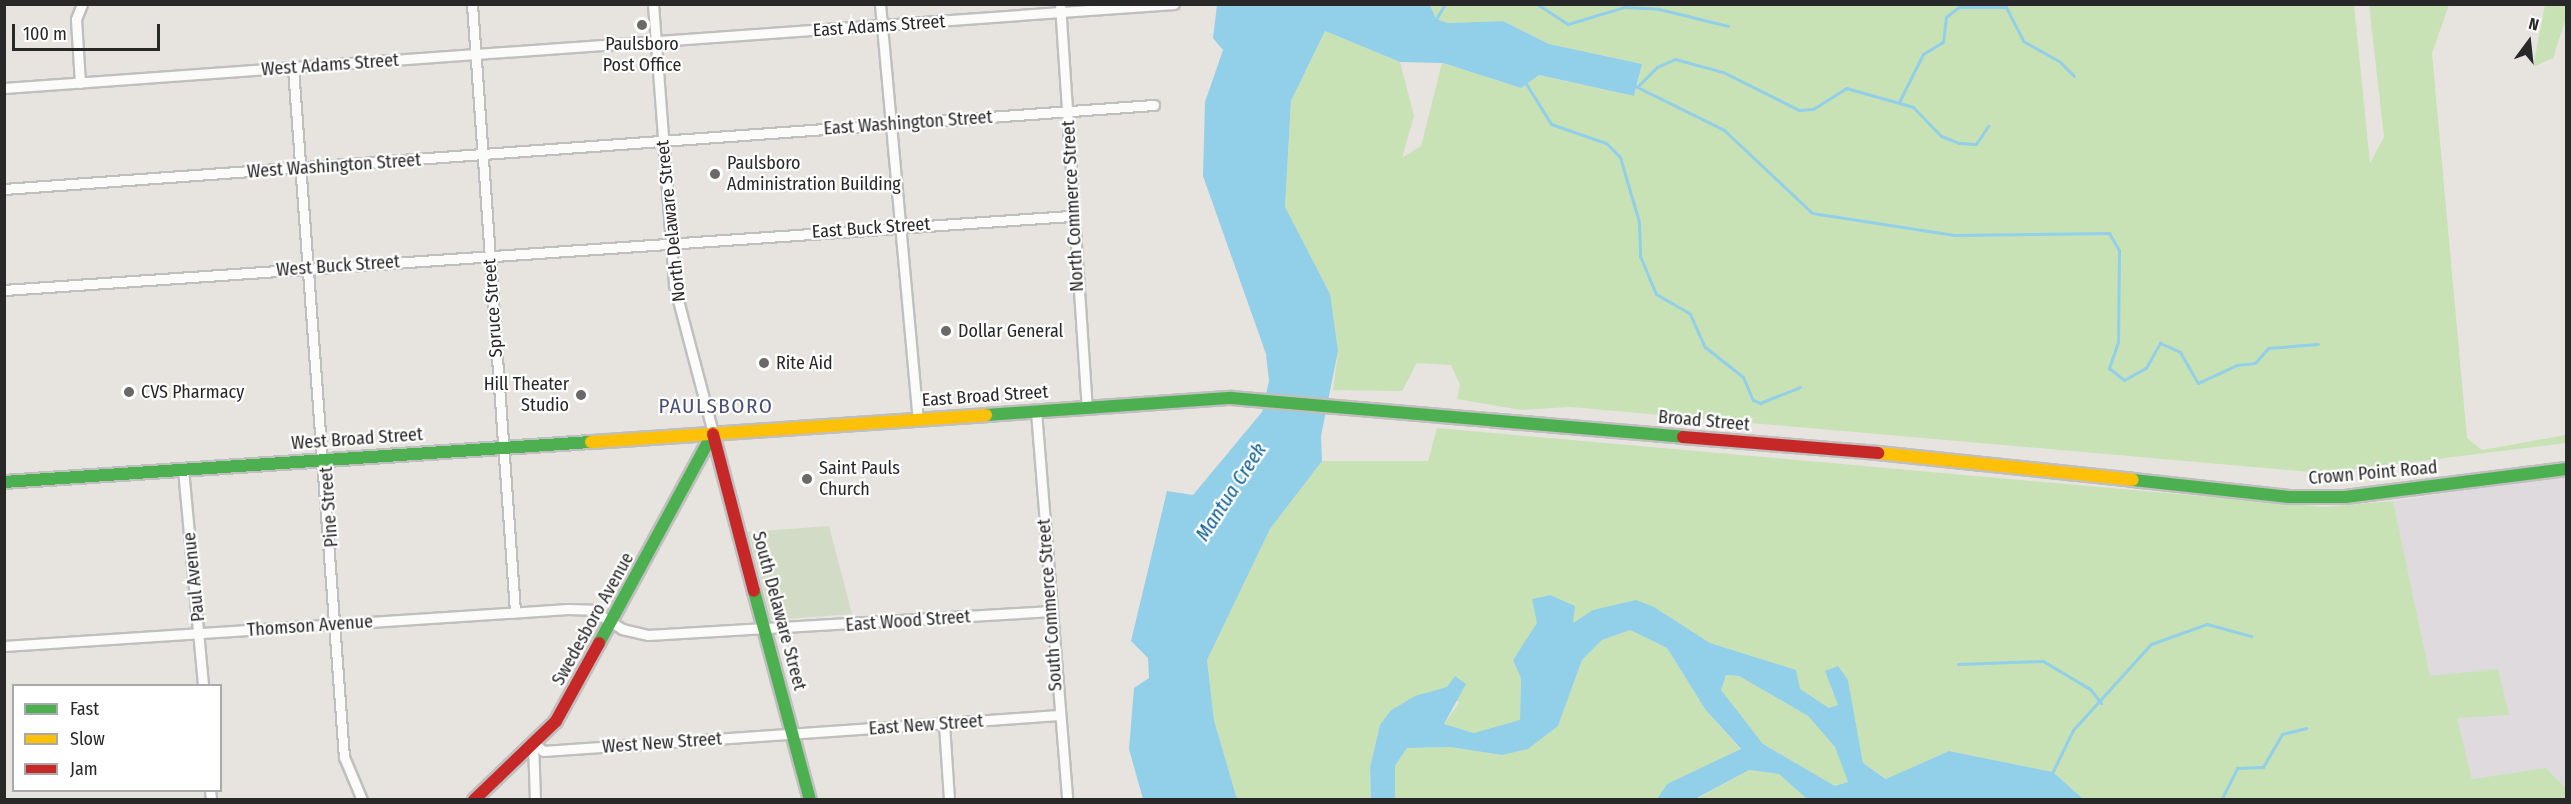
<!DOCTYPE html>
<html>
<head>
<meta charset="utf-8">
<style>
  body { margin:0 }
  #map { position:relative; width:2571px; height:804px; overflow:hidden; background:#e7e3de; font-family:"Fira Sans Condensed",sans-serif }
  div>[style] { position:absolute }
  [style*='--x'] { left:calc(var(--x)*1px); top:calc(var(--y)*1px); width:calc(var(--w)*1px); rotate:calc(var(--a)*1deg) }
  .industrial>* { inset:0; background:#dedadd }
  .green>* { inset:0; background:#c8e2b6 }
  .cemetery>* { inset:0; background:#d2dbc5 }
  .water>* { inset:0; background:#92cfe8 }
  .stream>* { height:3px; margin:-1.5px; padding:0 1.5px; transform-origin:1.5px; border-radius:1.5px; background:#92cfe8 }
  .roads { filter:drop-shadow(2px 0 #c0bfbf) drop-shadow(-2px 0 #c0bfbf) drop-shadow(0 2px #c0bfbf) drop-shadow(0 -2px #c0bfbf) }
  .street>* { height:9px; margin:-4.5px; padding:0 4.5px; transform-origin:4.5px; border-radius:4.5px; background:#fbfbfa }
  .fast>* { height:12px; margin:-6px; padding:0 6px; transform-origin:6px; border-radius:6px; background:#4caf50 }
  .slow>* { height:12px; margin:-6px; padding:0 6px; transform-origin:6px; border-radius:6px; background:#ffc107 }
  .jam>* { height:12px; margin:-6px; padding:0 6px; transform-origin:6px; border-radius:6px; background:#c62828 }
  .dots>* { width:16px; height:16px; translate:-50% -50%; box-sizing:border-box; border:3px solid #fff; border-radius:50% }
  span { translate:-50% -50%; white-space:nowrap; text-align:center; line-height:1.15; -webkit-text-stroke:4.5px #fff; paint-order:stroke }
  .street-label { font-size:18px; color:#282828 }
  .poi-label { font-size:18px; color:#282828 }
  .left { translate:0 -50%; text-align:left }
  .right { translate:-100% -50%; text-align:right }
  .water-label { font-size:20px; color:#0f6396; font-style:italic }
  .quarter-label { font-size:21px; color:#495078; letter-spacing:1.5px }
  .frame { position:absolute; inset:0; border:6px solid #282828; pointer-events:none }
  .legend { position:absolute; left:12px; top:684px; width:210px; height:108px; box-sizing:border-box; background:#fff; border:2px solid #a9a9a9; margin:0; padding:8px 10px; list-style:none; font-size:18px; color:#282828 }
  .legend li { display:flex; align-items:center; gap:12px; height:30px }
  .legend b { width:30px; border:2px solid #a9a9a9 }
  .north { position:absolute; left:2499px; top:12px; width:60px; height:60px; -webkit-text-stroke:4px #fff; paint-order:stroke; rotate:15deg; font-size:16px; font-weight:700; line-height:24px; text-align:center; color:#282828 }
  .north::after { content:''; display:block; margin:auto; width:21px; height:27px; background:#282828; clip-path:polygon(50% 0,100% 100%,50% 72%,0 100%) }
  .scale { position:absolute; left:12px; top:24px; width:148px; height:27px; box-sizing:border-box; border:3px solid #282828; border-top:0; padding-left:8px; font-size:18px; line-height:21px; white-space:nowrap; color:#282828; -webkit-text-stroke:4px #fff; paint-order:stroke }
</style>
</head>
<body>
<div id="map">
  <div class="industrial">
    <div style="clip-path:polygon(2566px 476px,2566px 788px,2546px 768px,2472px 779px,2457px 718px,2498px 670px,2430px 677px,2393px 501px)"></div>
  </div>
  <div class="green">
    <div style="clip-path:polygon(1430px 5px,2354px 5px,2370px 163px,2384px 137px,2369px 5px,2449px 5px,2432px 53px,2467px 438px,2482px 450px,2566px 435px,2566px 443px,2323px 473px,1570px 407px,1521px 410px,1457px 399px,1460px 385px,1451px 365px,1417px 363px,1402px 391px,1333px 390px,1338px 351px,1285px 207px,1291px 101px,1325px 31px,1400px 62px,1414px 116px,1402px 158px,1421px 146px,1442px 63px,1521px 88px,1538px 75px,1634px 96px,1637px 87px,1642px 64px,1549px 44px,1503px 21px,1448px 23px,1436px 19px)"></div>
    <div style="clip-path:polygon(2545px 5px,2566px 5px,2566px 18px,2553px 58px,2533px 67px)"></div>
    <div style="clip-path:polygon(1437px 428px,2324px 507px,2393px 501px,2430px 676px,2498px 669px,2509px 715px,2457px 718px,2472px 779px,2546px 768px,2566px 788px,2566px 799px,2083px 799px,2053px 772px,1949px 751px,1887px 779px,1863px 763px,1848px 680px,1831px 689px,1839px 705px,1829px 708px,1799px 689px,1795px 670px,1710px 643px,1654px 607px,1572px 623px,1538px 623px,1513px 660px,1521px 678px,1520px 720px,1498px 730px,1474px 733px,1444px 724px,1459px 703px,1447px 687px,1390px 711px,1380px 725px,1370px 767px,1371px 799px,1237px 799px,1214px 720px,1207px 660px,1270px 529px,1322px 461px,1428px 461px)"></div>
    <div style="clip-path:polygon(1630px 630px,1667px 648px,1705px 709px,1741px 750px,1667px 784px,1657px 799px,1395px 800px,1395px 766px,1407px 748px,1450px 747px,1502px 755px,1528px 749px,1558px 726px,1582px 660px,1602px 640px)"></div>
    <div style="clip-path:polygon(1726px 675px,1739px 676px,1808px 716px,1835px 747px,1849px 782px,1835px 786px,1763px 744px,1720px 690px)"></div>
    <div style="clip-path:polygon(1749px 770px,1779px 774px,1807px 799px,1695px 800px)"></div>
  </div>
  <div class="cemetery">
    <div style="clip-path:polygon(829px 526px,852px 614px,771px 620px,748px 532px)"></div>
  </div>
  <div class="water">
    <div style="clip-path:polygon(1217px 5px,1430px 5px,1436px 19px,1448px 23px,1503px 21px,1549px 44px,1642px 64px,1634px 96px,1539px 75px,1521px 88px,1443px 63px,1400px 62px,1325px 31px,1291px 101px,1285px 207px,1330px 294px,1338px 351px,1321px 436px,1322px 461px,1270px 529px,1207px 660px,1214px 720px,1237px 799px,1143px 799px,1129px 749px,1134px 688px,1149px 678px,1148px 658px,1131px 641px,1167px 491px,1193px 495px,1262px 412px,1269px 381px,1266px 354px,1203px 176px,1205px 102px,1223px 50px,1213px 38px)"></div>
    <div style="clip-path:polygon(evenodd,1550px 595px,1575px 606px,1573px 623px,1593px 610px,1636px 600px,1654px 607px,1710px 643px,1796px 670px,1800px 689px,1829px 708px,1838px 705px,1825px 671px,1838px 666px,1848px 680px,1863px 763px,1886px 779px,1949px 751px,2053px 772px,2083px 799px,1807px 799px,1779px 774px,1749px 770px,1695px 799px,1657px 799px,1667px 784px,1741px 749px,1705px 709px,1667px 648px,1630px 630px,1602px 640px,1582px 660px,1558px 726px,1528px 749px,1502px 755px,1450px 747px,1407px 748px,1395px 766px,1395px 799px,1371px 799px,1370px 767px,1380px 725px,1390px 711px,1415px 696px,1447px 687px,1455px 676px,1466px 684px,1444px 724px,1474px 733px,1520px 720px,1521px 678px,1513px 660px,1537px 623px,1532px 599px,1550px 595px,1726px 675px,1739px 676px,1808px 716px,1835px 747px,1848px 782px,1835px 786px,1763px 744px,1721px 690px,1726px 675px)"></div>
  </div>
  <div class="stream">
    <div style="--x:1537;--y:4;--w:37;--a:33"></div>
    <div style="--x:1568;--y:24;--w:59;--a:-16.9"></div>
    <div style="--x:1624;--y:7;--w:35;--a:3"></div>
    <div style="--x:1659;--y:9;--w:71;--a:13.8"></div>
    <div style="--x:1436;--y:19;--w:17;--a:-59"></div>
    <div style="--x:1525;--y:82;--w:49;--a:58.2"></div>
    <div style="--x:1551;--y:124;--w:58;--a:19.1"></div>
    <div style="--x:1606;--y:143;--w:20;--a:45"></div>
    <div style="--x:1620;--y:157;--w:68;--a:73.7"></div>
    <div style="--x:1639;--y:222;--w:34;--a:88"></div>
    <div style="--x:1640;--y:256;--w:41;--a:67.2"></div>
    <div style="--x:1656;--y:294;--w:39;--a:30"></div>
    <div style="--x:1690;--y:314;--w:36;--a:66"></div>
    <div style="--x:1705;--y:347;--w:48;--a:38.3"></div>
    <div style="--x:1743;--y:377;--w:25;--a:67"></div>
    <div style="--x:1753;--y:400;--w:8;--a:23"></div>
    <div style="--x:1760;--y:403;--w:43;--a:-21.8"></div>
    <div style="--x:1633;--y:85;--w:102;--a:26.3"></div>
    <div style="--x:1724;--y:130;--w:121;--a:43.3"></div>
    <div style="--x:1812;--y:213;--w:144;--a:8.8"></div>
    <div style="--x:1954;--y:235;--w:155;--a:-0.7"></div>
    <div style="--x:2109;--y:233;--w:20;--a:60"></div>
    <div style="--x:2119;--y:250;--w:92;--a:90.6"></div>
    <div style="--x:2118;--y:342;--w:28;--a:109"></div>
    <div style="--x:2109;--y:368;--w:19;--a:39"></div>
    <div style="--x:2124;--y:380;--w:25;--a:-29"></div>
    <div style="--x:2146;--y:368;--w:29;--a:-61"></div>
    <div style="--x:2160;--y:343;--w:22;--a:24"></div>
    <div style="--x:2180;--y:352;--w:36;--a:60"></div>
    <div style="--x:2198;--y:383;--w:43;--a:-24.8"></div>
    <div style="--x:2237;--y:365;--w:18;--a:-6"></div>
    <div style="--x:2255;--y:363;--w:20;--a:-49"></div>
    <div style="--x:2268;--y:348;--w:50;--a:-4.6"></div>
    <div style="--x:1637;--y:87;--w:28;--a:-45"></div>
    <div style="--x:1657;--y:67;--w:20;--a:-24"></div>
    <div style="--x:1675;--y:59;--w:50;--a:15.2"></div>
    <div style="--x:1723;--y:72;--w:85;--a:26.6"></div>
    <div style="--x:1799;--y:110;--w:14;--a:-4"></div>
    <div style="--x:1813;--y:109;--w:39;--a:-32"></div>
    <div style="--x:1846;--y:88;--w:70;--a:15.8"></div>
    <div style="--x:1913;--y:107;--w:40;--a:46"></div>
    <div style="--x:1941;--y:136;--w:19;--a:21"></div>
    <div style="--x:1959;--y:143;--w:17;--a:3"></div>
    <div style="--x:1976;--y:144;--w:22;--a:-56"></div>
    <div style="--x:1899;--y:102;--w:54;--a:-63.4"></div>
    <div style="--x:1923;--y:54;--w:23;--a:-31"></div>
    <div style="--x:1943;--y:42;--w:25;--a:-83"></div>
    <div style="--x:1946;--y:17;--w:16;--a:-38"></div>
    <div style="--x:1959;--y:7;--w:47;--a:0"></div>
    <div style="--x:2006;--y:7;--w:38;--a:63"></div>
    <div style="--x:2023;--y:41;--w:41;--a:29.1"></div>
    <div style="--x:2059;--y:61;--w:21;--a:45"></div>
    <div style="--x:1958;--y:664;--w:85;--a:-2"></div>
    <div style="--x:2043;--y:661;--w:55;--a:30.8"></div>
    <div style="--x:2090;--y:689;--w:18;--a:52"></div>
    <div style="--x:2052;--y:773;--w:48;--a:-64"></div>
    <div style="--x:2073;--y:730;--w:116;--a:-47.8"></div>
    <div style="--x:2151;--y:644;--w:59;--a:-19.7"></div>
    <div style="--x:2207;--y:624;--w:46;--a:15.3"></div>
    <div style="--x:2221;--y:800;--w:36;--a:-63"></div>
    <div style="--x:2237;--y:768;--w:26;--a:-2"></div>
    <div style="--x:2263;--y:767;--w:38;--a:-60"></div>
    <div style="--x:2282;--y:734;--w:25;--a:-14"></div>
  </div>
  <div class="roads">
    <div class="street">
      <div style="--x:472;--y:4;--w:610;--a:85.95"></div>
      <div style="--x:653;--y:4;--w:282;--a:85.7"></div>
      <div style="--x:674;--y:285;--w:153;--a:75.2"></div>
      <div style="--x:880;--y:4;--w:417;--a:84.8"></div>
      <div style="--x:1060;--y:4;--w:404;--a:86.2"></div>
      <div style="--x:293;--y:68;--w:691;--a:85.77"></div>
      <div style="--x:344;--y:757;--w:47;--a:67.3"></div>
      <div style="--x:80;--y:83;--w:64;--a:-93.6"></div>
      <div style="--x:76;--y:19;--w:16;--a:-68"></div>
      <div style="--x:4;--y:88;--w:1173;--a:-4.11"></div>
      <div style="--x:4;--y:189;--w:1153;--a:-4.18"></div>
      <div style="--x:4;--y:290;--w:1070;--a:-3.97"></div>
      <div style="--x:1036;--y:411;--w:390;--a:85.4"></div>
      <div style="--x:183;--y:469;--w:218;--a:84.7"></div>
      <div style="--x:4;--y:646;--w:565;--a:-3.75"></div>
      <div style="--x:568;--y:609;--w:24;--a:2"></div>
      <div style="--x:592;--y:610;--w:36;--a:32"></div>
      <div style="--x:622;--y:629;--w:27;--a:13"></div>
      <div style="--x:648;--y:635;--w:404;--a:-3.4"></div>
      <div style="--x:944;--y:724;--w:76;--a:86.2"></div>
      <div style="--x:533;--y:742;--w:13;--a:42"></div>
      <div style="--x:543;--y:751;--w:517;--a:-3.99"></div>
      <div style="--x:533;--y:742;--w:58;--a:88"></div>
      <div style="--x:210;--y:790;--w:10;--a:84"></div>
    </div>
    <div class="fast">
      <div style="--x:986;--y:415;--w:246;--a:-4"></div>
      <div style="--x:1231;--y:398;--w:454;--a:4.9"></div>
      <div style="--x:2133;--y:480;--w:157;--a:6.2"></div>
      <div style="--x:2289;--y:497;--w:56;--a:0"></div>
      <div style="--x:2345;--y:497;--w:223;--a:-7.2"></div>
      <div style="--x:4;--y:482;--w:588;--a:-3.9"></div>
      <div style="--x:754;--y:591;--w:216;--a:75"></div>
      <div style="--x:599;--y:643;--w:239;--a:-61.5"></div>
    </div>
    <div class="slow">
      <div style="--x:591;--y:442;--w:396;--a:-3.9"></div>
      <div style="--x:1878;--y:453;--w:256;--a:6"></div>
    </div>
    <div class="jam">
      <div style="--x:713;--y:434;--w:162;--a:75.4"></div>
      <div style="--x:1683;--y:437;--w:196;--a:4.7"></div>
      <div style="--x:474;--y:800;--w:114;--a:-43.9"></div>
      <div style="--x:556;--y:721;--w:89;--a:-61.1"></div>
    </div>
  </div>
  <div class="dots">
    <div style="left:642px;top:25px;background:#6b6968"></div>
    <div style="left:715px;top:174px;background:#6b6968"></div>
    <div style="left:946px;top:331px;background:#6b6968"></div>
    <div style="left:764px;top:363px;background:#6b6968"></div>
    <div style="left:129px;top:392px;background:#6b6968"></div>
    <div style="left:581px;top:395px;background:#6b6968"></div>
    <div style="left:807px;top:479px;background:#6b6968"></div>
  </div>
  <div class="street-label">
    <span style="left:879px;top:26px;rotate:-4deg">East Adams Street</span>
    <span style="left:330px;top:65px;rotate:-4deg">West Adams Street</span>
    <span style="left:908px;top:123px;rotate:-4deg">East Washington Street</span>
    <span style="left:334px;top:166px;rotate:-4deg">West Washington Street</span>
    <span style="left:1073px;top:206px;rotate:-93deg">North Commerce Street</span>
    <span style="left:671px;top:221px;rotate:-96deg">North Delaware Street</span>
    <span style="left:871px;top:228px;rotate:-4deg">East Buck Street</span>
    <span style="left:338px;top:266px;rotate:-4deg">West Buck Street</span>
    <span style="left:493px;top:308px;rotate:-94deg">Spruce Street</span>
    <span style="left:985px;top:396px;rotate:-4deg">East Broad Street</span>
    <span style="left:1704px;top:421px;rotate:5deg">Broad Street</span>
    <span style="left:357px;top:439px;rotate:-4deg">West Broad Street</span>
    <span style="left:2373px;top:473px;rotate:-5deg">Crown Point Road</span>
    <span style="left:329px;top:507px;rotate:-94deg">Pine Street</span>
    <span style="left:194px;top:577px;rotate:-96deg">Paul Avenue</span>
    <span style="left:1050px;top:605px;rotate:-94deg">South Commerce Street</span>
    <span style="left:779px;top:611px;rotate:75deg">South Delaware Street</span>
    <span style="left:593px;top:619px;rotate:-61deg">Swedesboro Avenue</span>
    <span style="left:908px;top:621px;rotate:-4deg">East Wood Street</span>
    <span style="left:310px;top:626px;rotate:-4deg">Thomson Avenue</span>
    <span style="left:926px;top:725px;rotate:-4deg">East New Street</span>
    <span style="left:662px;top:743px;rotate:-4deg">West New Street</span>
  </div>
  <div class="poi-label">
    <span style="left:642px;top:55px">Paulsboro<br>Post Office</span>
    <span class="left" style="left:727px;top:174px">Paulsboro<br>Administration Building</span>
    <span class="left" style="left:958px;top:331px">Dollar General</span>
    <span class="left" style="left:776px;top:363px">Rite Aid</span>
    <span class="right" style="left:569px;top:395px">Hill Theater<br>Studio</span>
    <span class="left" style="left:141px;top:392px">CVS Pharmacy</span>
    <span class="left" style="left:819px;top:479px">Saint Pauls<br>Church</span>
  </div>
  <div class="water-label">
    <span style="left:1231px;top:492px;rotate:-57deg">Mantua Creek</span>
  </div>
  <div class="quarter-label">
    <span style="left:716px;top:406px">PAULSBORO</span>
  </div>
  <div class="frame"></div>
  <ul class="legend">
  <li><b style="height:8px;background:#4caf50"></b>Fast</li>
  <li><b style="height:8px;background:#ffc107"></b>Slow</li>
  <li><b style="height:8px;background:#c62828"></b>Jam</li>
  </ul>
  <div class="north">N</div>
  <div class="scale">100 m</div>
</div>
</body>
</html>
